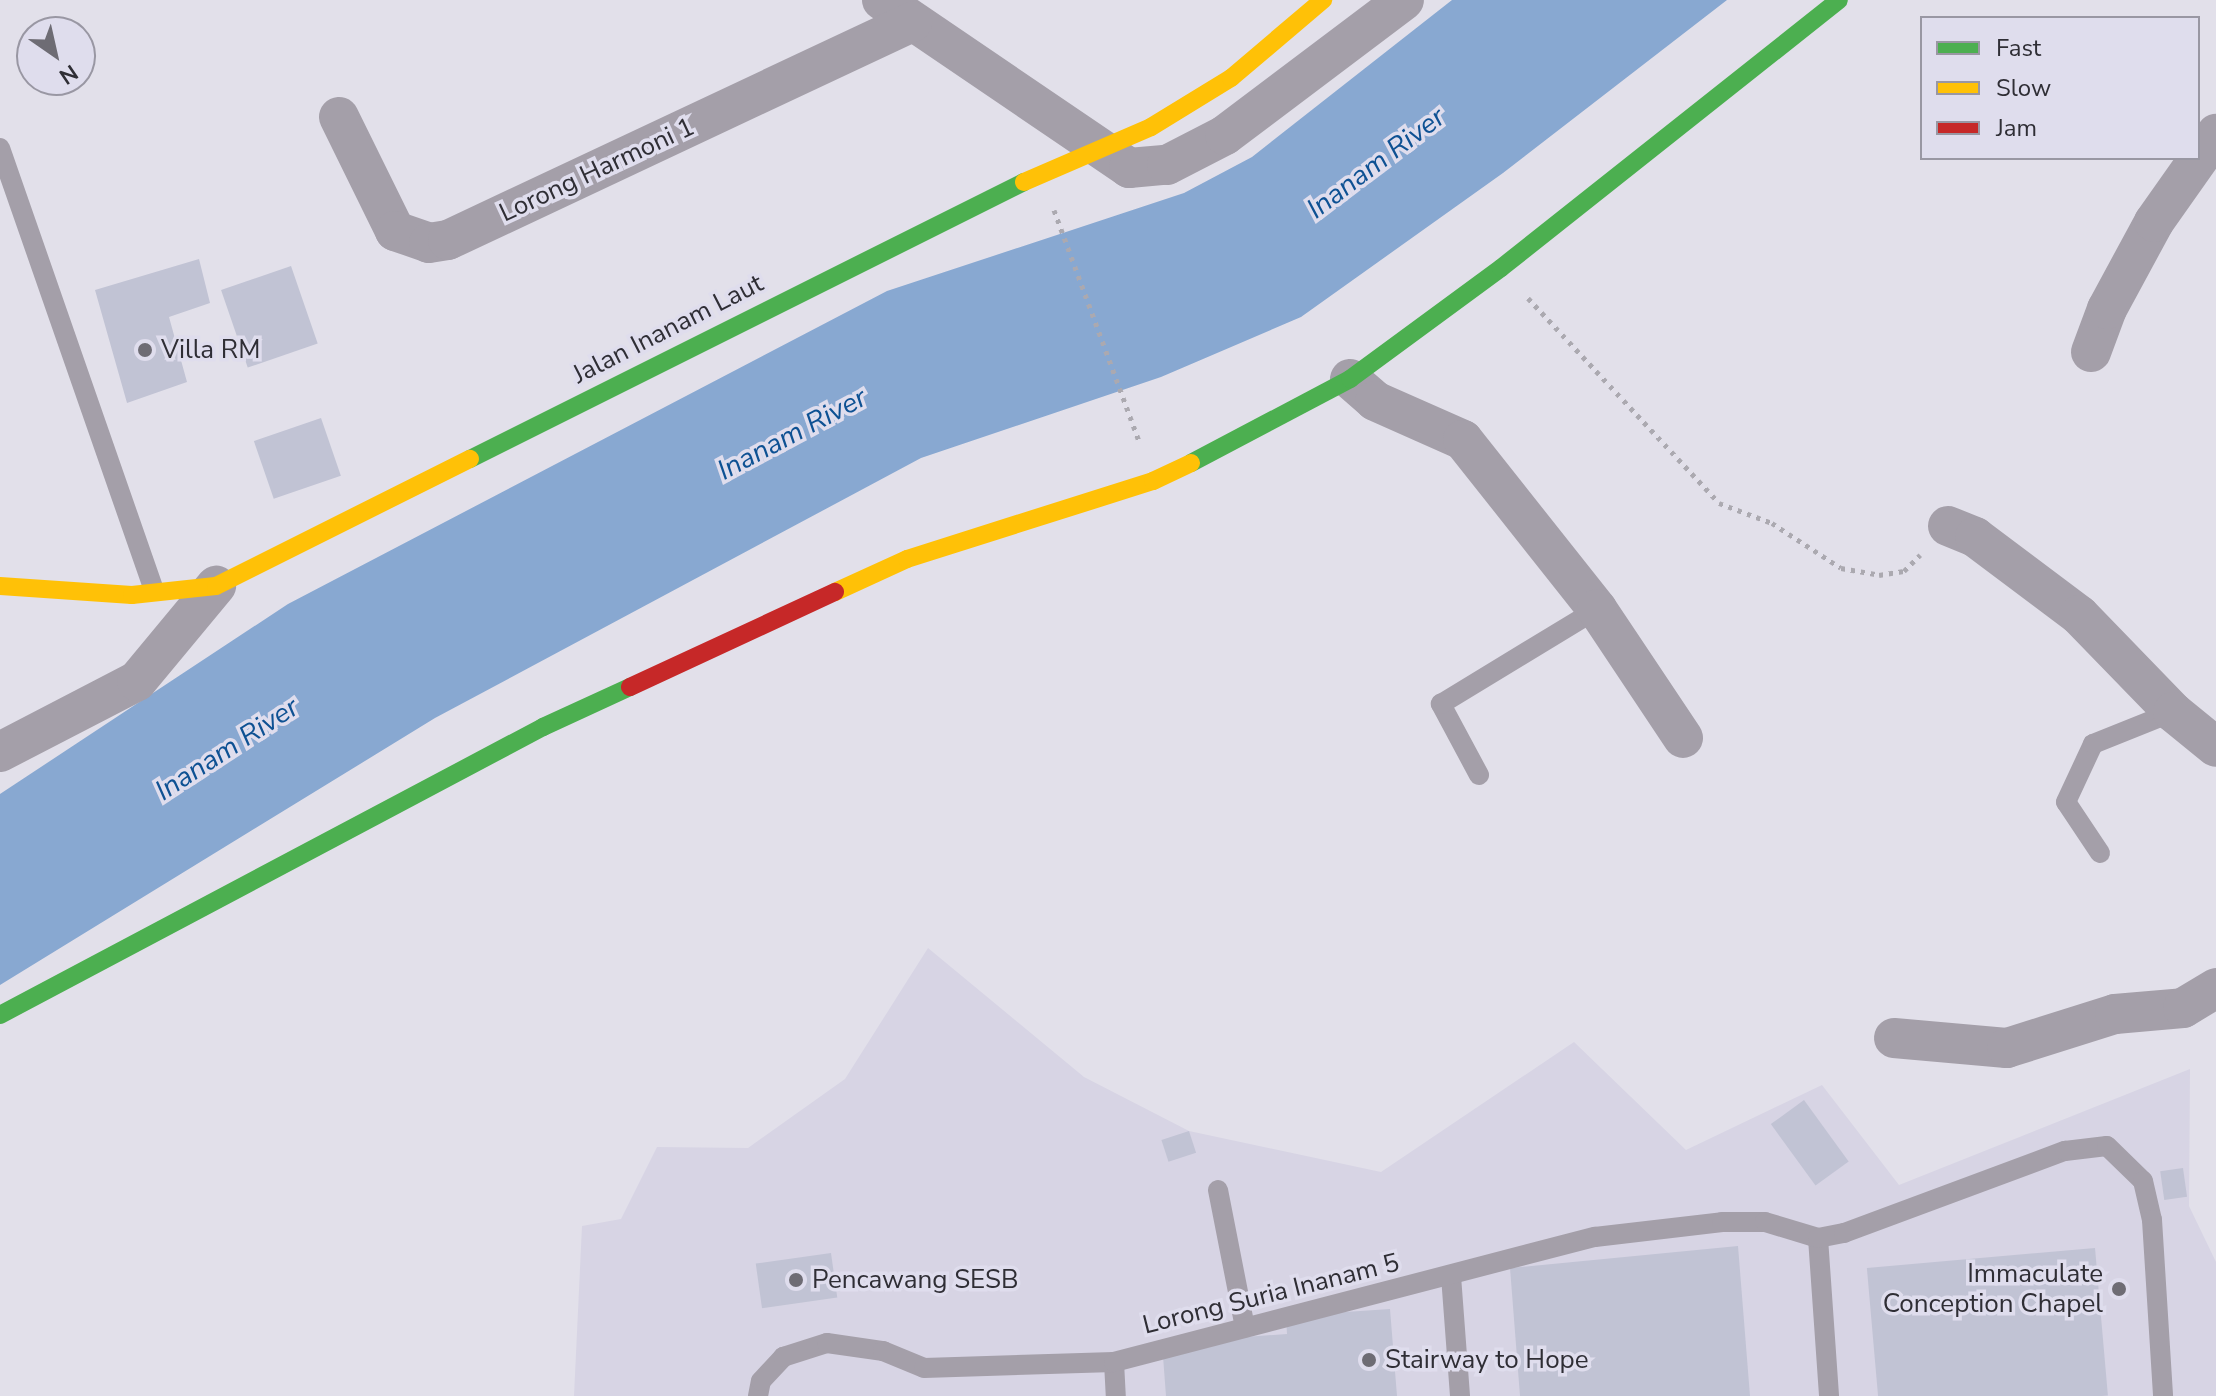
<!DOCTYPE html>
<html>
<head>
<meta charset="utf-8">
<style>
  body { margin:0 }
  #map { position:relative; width:2216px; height:1396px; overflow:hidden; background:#e2e0ea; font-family:"Nunito Sans",sans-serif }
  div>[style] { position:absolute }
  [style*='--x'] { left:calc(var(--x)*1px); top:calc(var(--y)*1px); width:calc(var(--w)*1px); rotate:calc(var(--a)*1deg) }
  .built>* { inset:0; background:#d7d4e4 }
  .water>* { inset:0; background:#88a8d1 }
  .building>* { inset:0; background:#c1c3d4; transform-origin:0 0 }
  .path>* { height:5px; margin-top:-2.5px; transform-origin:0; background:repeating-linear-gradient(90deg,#aba9b0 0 4px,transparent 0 10px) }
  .lane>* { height:20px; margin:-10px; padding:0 10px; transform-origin:10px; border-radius:10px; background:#a49fa9 }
  .street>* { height:40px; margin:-20px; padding:0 20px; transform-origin:20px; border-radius:20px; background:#a49fa9 }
  .fast>* { height:18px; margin:-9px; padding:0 9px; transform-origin:9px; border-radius:9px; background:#4caf50 }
  .slow>* { height:18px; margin:-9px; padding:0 9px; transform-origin:9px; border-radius:9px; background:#ffc107 }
  .jam>* { height:18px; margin:-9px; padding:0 9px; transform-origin:9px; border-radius:9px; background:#c62828 }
  .dots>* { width:22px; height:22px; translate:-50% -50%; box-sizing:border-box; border:4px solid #dfdded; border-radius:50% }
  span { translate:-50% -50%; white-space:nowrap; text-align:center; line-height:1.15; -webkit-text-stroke:7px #dfdded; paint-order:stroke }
  .street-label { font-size:26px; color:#2f2e35 }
  .poi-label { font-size:26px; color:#2f2e35 }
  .left { translate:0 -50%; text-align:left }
  .right { translate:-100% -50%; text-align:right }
  .water-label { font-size:28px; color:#0e5193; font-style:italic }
  .legend { position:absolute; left:1920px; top:16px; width:280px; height:144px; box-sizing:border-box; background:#dfdded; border:2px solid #9997a3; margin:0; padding:10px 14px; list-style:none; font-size:24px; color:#2f2e35 }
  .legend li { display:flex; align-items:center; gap:16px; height:40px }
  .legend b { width:40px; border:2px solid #9997a3 }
  .north { position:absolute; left:16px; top:16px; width:80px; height:80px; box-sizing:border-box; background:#dfdded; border:2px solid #9997a3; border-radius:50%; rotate:146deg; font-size:22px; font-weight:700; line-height:32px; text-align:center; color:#2f2e35 }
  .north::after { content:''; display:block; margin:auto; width:28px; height:36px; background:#6e6c74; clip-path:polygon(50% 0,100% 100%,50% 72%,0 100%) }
</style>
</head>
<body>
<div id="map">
  <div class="built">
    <div style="clip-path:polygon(928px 948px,1084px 1077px,1189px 1131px,1381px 1172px,1574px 1042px,1686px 1150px,1822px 1085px,1899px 1185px,2190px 1069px,2189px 1206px,2216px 1262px,2216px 1396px,574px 1396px,582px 1226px,621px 1219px,657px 1147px,748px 1148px,845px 1079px)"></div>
  </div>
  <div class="water">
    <div style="clip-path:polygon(1452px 0,1727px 0,1503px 173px,1301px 317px,1161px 377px,921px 458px,435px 718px,0 985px,0 794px,288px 604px,887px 291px,1184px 193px,1252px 157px)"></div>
  </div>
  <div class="building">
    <div style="clip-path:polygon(199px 259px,210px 303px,169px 317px,187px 382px,127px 403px,95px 290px)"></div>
    <div style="left:291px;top:266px;width:82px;height:74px;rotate:71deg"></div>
    <div style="left:321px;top:418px;width:61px;height:71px;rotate:71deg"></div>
    <div style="left:1804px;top:1100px;width:76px;height:41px;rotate:54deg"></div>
    <div style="left:1189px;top:1131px;width:23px;height:29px;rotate:72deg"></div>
    <div style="left:2183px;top:1168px;width:29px;height:23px;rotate:82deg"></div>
    <div style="clip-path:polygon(1738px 1246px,1750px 1396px,1520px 1396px,1510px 1268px)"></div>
    <div style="left:2095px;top:1248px;width:148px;height:229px;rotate:85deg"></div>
    <div style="left:831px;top:1253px;width:45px;height:76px;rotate:82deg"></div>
    <div style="clip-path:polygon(1390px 1309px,1397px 1396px,1166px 1396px,1162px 1343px,1287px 1334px,1286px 1316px)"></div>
  </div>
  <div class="path">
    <div style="--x:1054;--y:210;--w:246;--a:69.8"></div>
    <div style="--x:1528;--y:298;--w:280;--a:47"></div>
    <div style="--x:1719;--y:503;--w:57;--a:20.7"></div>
    <div style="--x:1772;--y:523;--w:82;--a:33.1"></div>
    <div style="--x:1841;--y:568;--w:39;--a:10"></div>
    <div style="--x:1879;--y:575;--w:25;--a:-9"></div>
    <div style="--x:1904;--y:571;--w:23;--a:-45"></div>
  </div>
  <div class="lane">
    <div style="--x:0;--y:148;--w:467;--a:70.8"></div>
    <div style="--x:1479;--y:775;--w:81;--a:-118.2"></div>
    <div style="--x:1441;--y:704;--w:183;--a:-31.3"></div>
    <div style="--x:2100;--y:853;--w:61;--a:-123.7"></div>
    <div style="--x:2066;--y:802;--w:64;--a:-65"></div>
    <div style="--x:2093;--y:744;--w:86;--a:-21.8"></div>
    <div style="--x:1218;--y:1190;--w:140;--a:78.9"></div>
    <div style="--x:1818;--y:1238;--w:158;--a:86"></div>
    <div style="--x:1451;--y:1276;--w:120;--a:85.7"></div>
    <div style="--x:1114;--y:1362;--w:34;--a:87"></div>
    <div style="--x:758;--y:1396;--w:15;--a:-79"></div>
    <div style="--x:761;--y:1381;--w:33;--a:-47"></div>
    <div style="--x:783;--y:1357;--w:46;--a:-17.7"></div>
    <div style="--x:827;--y:1343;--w:57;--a:8.1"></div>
    <div style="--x:883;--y:1351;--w:44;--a:22.5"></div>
    <div style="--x:924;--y:1368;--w:190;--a:-1.8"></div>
    <div style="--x:1114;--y:1362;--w:497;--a:-14.6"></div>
    <div style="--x:1595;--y:1237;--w:128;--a:-6.7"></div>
    <div style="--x:1722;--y:1222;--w:43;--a:0"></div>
    <div style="--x:1765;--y:1222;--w:55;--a:16.8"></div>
    <div style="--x:1818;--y:1238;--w:26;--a:-11"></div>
    <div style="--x:1844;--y:1233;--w:236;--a:-20.4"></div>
    <div style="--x:2065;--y:1151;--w:42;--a:-6.8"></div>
    <div style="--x:2107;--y:1146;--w:50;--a:44.2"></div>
    <div style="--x:2143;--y:1181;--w:40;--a:77"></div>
    <div style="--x:2152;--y:1220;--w:176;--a:86.4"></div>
  </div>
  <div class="street">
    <div style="--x:882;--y:0;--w:299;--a:34.2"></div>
    <div style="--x:1129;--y:168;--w:38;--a:-5"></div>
    <div style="--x:1167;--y:165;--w:65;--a:-27.3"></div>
    <div style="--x:1225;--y:135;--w:224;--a:-37"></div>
    <div style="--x:339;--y:117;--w:127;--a:63.8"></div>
    <div style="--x:395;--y:231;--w:36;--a:19"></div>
    <div style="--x:429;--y:243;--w:19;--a:-9"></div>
    <div style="--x:448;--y:240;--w:513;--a:-25.17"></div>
    <div style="--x:2091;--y:352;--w:46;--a:-69.6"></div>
    <div style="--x:2107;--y:309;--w:99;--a:-61.6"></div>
    <div style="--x:2154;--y:222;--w:108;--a:-54.8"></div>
    <div style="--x:1350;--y:379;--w:33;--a:41"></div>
    <div style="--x:1375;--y:401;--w:96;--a:23.9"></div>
    <div style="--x:1463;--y:440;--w:216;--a:51.6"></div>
    <div style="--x:1597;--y:609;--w:155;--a:56.3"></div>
    <div style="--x:1948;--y:526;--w:29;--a:22"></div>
    <div style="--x:1975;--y:537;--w:130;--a:36.9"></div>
    <div style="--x:2079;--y:615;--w:135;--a:45.9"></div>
    <div style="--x:2173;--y:712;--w:55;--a:39.1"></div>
    <div style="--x:0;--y:752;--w:154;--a:-27.4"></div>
    <div style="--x:137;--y:681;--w:124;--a:-50.3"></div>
    <div style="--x:1894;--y:1038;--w:113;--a:5.1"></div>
    <div style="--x:2007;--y:1048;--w:113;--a:-17.5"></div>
    <div style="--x:2115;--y:1014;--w:68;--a:-5"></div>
    <div style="--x:2183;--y:1008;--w:39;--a:-31"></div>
  </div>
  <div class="fast">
    <div style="--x:470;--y:459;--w:619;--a:-26.57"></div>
    <div style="--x:1191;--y:463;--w:180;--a:-27.8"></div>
    <div style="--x:1350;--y:379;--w:187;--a:-36.3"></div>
    <div style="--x:1501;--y:268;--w:431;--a:-38.4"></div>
    <div style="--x:0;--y:1015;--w:615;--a:-27.94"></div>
    <div style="--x:543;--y:727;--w:96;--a:-24.7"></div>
  </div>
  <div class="slow">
    <div style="--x:1024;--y:182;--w:138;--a:-23.4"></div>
    <div style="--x:1151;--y:127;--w:94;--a:-31.5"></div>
    <div style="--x:1231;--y:78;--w:121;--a:-40.3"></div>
    <div style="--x:0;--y:586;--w:132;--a:3.9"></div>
    <div style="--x:132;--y:595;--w:84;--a:-6.1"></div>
    <div style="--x:216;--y:586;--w:284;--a:-26.6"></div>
    <div style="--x:835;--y:592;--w:79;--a:-24.6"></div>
    <div style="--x:907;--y:559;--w:258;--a:-17.6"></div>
    <div style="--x:1153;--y:481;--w:42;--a:-25.3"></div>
  </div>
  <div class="jam">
    <div style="--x:630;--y:687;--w:226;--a:-24.9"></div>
  </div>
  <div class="dots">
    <div style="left:145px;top:350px;background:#6e6c74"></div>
    <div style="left:796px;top:1280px;background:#6e6c74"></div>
    <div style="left:2119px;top:1289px;background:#6e6c74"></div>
    <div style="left:1369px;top:1360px;background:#6e6c74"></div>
  </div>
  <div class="street-label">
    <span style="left:597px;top:170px;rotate:-25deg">Lorong Harmoni 1</span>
    <span style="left:668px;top:329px;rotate:-27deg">Jalan Inanam Laut</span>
    <span style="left:1271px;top:1294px;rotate:-14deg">Lorong Suria Inanam 5</span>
  </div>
  <div class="poi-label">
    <span class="left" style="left:161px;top:350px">Villa RM</span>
    <span class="right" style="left:2103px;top:1289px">Immaculate<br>Conception Chapel</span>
    <span class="left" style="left:812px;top:1280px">Pencawang SESB</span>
    <span class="left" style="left:1385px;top:1360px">Stairway to Hope</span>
  </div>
  <div class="water-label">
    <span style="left:1376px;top:163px;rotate:-37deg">Inanam River</span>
    <span style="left:792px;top:434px;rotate:-28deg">Inanam River</span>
    <span style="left:227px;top:749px;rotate:-33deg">Inanam River</span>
  </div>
  <ul class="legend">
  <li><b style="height:10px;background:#4caf50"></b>Fast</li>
  <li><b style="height:10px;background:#ffc107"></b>Slow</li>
  <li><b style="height:10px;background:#c62828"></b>Jam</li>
  </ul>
  <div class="north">N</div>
</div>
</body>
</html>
